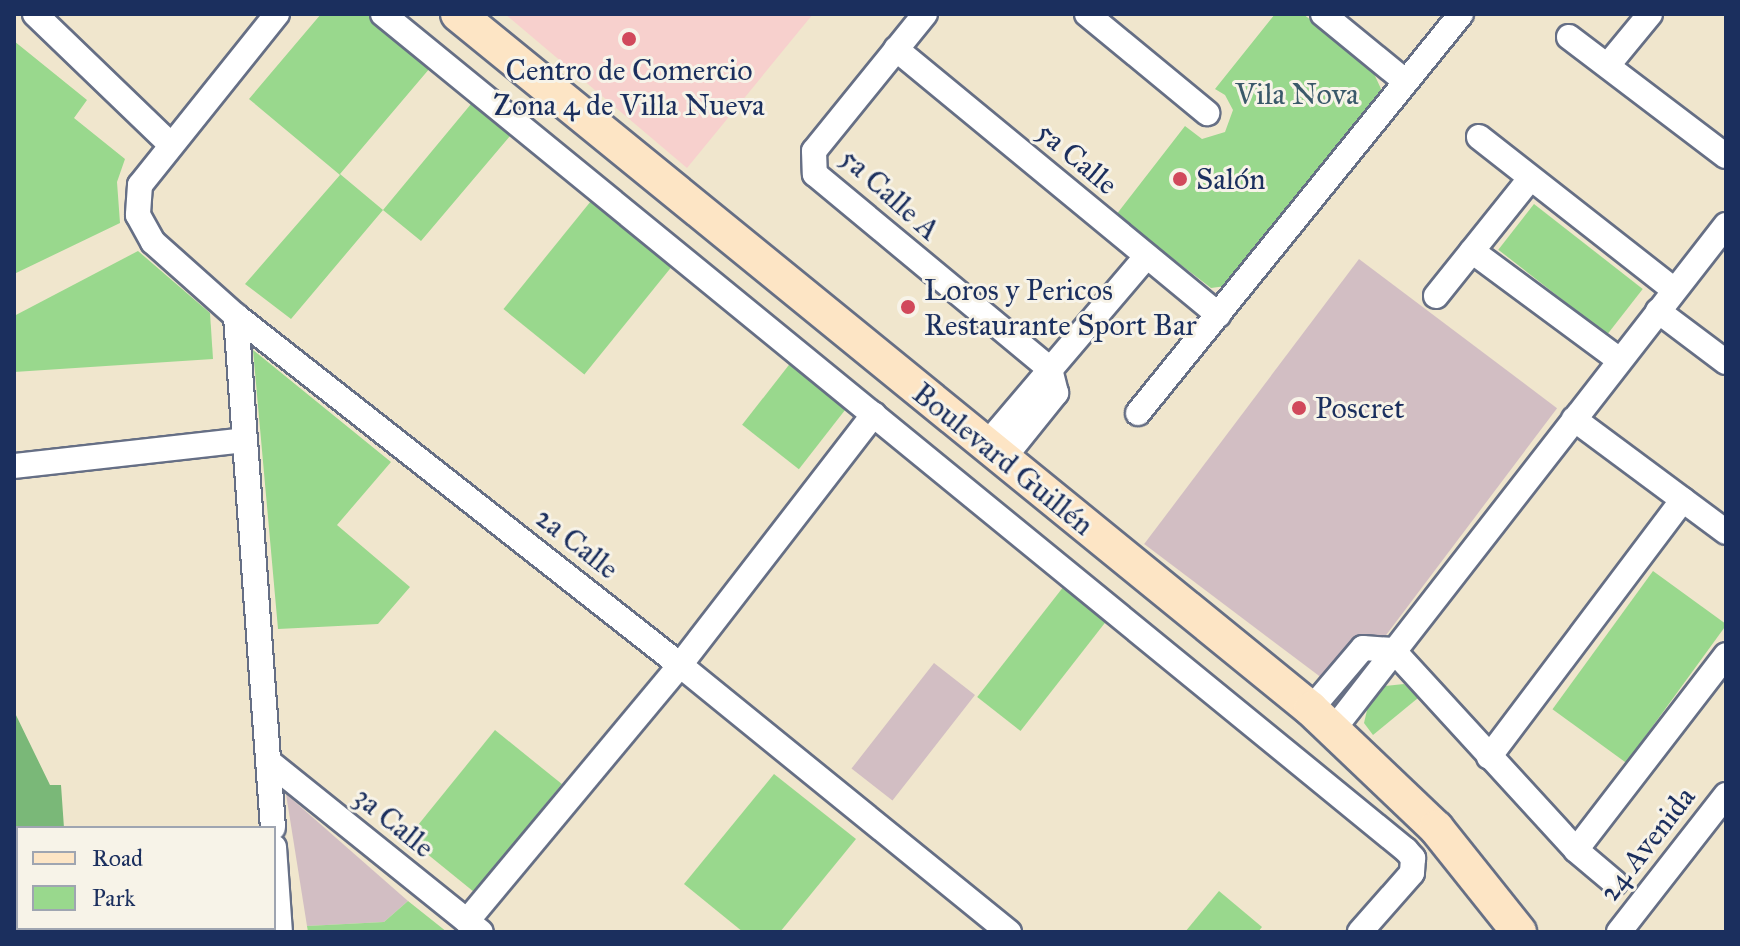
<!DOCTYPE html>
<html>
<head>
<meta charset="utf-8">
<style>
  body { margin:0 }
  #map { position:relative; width:1740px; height:946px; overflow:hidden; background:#f0e6cd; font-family:"IM FELL Great Primer",serif }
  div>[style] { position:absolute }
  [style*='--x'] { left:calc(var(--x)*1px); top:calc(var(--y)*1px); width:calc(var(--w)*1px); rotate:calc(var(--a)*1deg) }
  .built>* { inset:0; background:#f7d0cd }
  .industrial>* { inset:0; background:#d2bec3; transform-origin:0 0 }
  .green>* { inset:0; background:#99d88d; transform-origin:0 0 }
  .forest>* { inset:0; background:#7ab878 }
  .roads { filter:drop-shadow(2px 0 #666f85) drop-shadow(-2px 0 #666f85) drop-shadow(0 2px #666f85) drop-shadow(0 -2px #666f85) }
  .minor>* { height:24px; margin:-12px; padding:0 12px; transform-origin:12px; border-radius:12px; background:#fff }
  .secondary>* { height:34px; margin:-17px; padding:0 17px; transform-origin:17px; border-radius:17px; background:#fde5c5 }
  .dots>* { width:22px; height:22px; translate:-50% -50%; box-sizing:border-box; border:4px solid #f7f3e8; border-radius:50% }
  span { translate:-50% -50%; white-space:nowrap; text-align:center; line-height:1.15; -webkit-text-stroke:6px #f7f3e8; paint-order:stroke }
  .poi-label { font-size:30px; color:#1b2f5e }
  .left { translate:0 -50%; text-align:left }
  .park-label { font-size:30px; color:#3a596a }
  .street-label { font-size:30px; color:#1b2f5e }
  .frame { position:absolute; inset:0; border:16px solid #1b2f5e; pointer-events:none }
  .legend { position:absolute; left:16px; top:826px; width:260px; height:104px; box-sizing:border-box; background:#f7f3e8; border:2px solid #9fa5b1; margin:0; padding:10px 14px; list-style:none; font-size:24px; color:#1b2f5e }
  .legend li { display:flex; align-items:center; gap:16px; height:40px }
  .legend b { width:40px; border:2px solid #9fa5b1 }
</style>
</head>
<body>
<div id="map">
  <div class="built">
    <div style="clip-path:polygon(505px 14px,813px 14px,687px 168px)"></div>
  </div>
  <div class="industrial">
    <div style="left:1359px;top:259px;width:248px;height:357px;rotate:37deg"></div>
    <div style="left:934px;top:663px;width:52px;height:134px;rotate:38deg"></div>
    <div style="clip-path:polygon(286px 794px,408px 901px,384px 922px,307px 926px)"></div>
  </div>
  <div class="green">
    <div style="clip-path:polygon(321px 14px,367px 14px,430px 68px,340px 174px,383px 210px,471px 104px,510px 136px,421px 241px,383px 210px,291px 319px,245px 284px,340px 175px,249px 99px)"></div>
    <div style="clip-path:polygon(1275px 14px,1303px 14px,1370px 65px,1382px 91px,1226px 286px,1211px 288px,1116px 215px,1185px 126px,1202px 139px,1225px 132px,1233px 110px,1225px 95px,1215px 89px)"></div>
    <div style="clip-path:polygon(14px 41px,87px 100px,74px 118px,125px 159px,117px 182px,120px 223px,14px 274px)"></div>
    <div style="left:591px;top:201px;width:104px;height:139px;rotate:39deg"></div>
    <div style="left:1534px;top:204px;width:138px;height:58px;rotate:38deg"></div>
    <div style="clip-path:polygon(138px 251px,210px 313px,213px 359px,14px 372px,14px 316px)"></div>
    <div style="clip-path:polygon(253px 350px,391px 462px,337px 525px,410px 587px,378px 624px,278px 629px)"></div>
    <div style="left:792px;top:361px;width:72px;height:81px;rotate:38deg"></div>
    <div style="left:1653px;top:571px;width:91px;height:171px;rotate:36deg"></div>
    <div style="left:1064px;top:586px;width:55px;height:141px;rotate:38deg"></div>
    <div style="clip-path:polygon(1404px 684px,1418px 698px,1373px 735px,1364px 723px,1368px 706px,1385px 686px)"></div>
    <div style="left:495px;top:730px;width:86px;height:139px;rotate:39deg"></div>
    <div style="clip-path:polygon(774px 774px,856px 839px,780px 932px,743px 932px,684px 884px)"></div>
    <div style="clip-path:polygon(1219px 891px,1262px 927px,1258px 932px,1185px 932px)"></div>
    <div style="clip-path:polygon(408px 901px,447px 932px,308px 932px,307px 926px,384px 922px)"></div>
  </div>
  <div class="forest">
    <div style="clip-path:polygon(14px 711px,50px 785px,61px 785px,64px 828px,18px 828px,18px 928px,73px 932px,14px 932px)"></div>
  </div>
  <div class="roads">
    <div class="minor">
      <div style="--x:35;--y:14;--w:189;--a:43.9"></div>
      <div style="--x:277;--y:14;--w:219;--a:128.7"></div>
      <div style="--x:140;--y:185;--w:30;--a:94"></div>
      <div style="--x:138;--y:215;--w:31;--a:61"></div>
      <div style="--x:153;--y:242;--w:111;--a:41.7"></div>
      <div style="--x:236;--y:316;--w:565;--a:38.17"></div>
      <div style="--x:680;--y:665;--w:424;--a:39.1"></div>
      <div style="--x:383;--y:14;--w:1321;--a:39.26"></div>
      <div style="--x:1406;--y:850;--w:11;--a:49"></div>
      <div style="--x:1413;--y:858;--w:15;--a:94"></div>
      <div style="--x:1412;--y:873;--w:79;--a:131.4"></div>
      <div style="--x:925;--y:14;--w:176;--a:129"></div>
      <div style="--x:814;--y:151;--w:23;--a:88"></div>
      <div style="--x:815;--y:174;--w:305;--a:39.7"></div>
      <div style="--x:1087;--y:14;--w:156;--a:39.5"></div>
      <div style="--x:1323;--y:14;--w:107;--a:39.3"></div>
      <div style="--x:1569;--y:37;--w:197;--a:37.2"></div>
      <div style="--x:896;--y:49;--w:418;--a:39.5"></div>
      <div style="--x:1608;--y:65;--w:66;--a:-50.5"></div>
      <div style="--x:1479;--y:137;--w:248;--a:38.1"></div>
      <div style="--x:1472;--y:251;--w:182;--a:36.5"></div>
      <div style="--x:1436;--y:296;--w:149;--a:-51.3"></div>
      <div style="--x:1658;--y:311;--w:85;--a:36.9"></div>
      <div style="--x:236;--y:316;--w:513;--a:85.87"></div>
      <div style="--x:1138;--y:413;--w:513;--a:-51.01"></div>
      <div style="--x:1574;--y:419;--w:189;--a:36.6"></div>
      <div style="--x:986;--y:445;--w:247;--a:-49.6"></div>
      <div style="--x:1003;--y:459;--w:85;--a:-51.2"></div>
      <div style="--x:1056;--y:393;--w:25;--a:-104"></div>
      <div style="--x:14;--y:466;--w:231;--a:-6.4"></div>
      <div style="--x:1311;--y:709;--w:80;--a:-49.6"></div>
      <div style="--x:1363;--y:648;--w:30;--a:4"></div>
      <div style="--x:1393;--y:650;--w:271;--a:47.5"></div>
      <div style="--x:1576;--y:850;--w:51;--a:40.2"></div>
      <div style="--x:1333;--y:730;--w:640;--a:-52.11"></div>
      <div style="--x:1489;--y:757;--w:322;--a:-53"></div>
      <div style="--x:268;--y:761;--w:273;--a:38.8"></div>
      <div style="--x:274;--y:847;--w:85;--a:86"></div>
      <div style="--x:1576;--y:850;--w:246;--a:-52.4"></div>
      <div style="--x:467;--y:921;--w:333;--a:-50.2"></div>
      <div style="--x:680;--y:665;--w:317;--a:-52.3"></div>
      <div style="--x:1619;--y:932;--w:174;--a:-52"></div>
    </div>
    <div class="secondary">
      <div style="--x:458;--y:14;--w:1100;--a:39.17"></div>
      <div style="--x:1311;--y:709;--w:173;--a:43.6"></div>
      <div style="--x:1436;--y:828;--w:133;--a:51.4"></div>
    </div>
  </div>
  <div class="dots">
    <div style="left:629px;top:39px;background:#d1495b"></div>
    <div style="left:1180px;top:179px;background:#d1495b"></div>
    <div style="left:908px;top:307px;background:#d1495b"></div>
    <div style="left:1299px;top:408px;background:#d1495b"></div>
  </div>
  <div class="poi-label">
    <span style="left:629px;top:87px">Centro de Comercio<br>Zona 4 de Villa Nueva</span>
    <span class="left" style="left:1196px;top:179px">Salón</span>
    <span class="left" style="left:924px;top:307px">Loros y Pericos<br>Restaurante Sport Bar</span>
    <span class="left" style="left:1315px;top:408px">Poscret</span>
  </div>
  <div class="park-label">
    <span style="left:1297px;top:94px">Vila Nova</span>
  </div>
  <div class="street-label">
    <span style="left:1077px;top:158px;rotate:40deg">5a Calle</span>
    <span style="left:890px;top:194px;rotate:42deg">5a Calle A</span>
    <span style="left:1003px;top:459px;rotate:39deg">Boulevard Guillén</span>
    <span style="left:577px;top:543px;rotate:38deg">2a Calle</span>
    <span style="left:394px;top:822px;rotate:39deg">3a Calle</span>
    <span style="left:1647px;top:844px;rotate:-52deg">24 Avenida</span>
  </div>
  <div class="frame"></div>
  <ul class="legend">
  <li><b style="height:10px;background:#fde5c5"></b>Road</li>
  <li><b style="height:22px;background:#99d88d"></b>Park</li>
  </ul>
</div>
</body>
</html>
